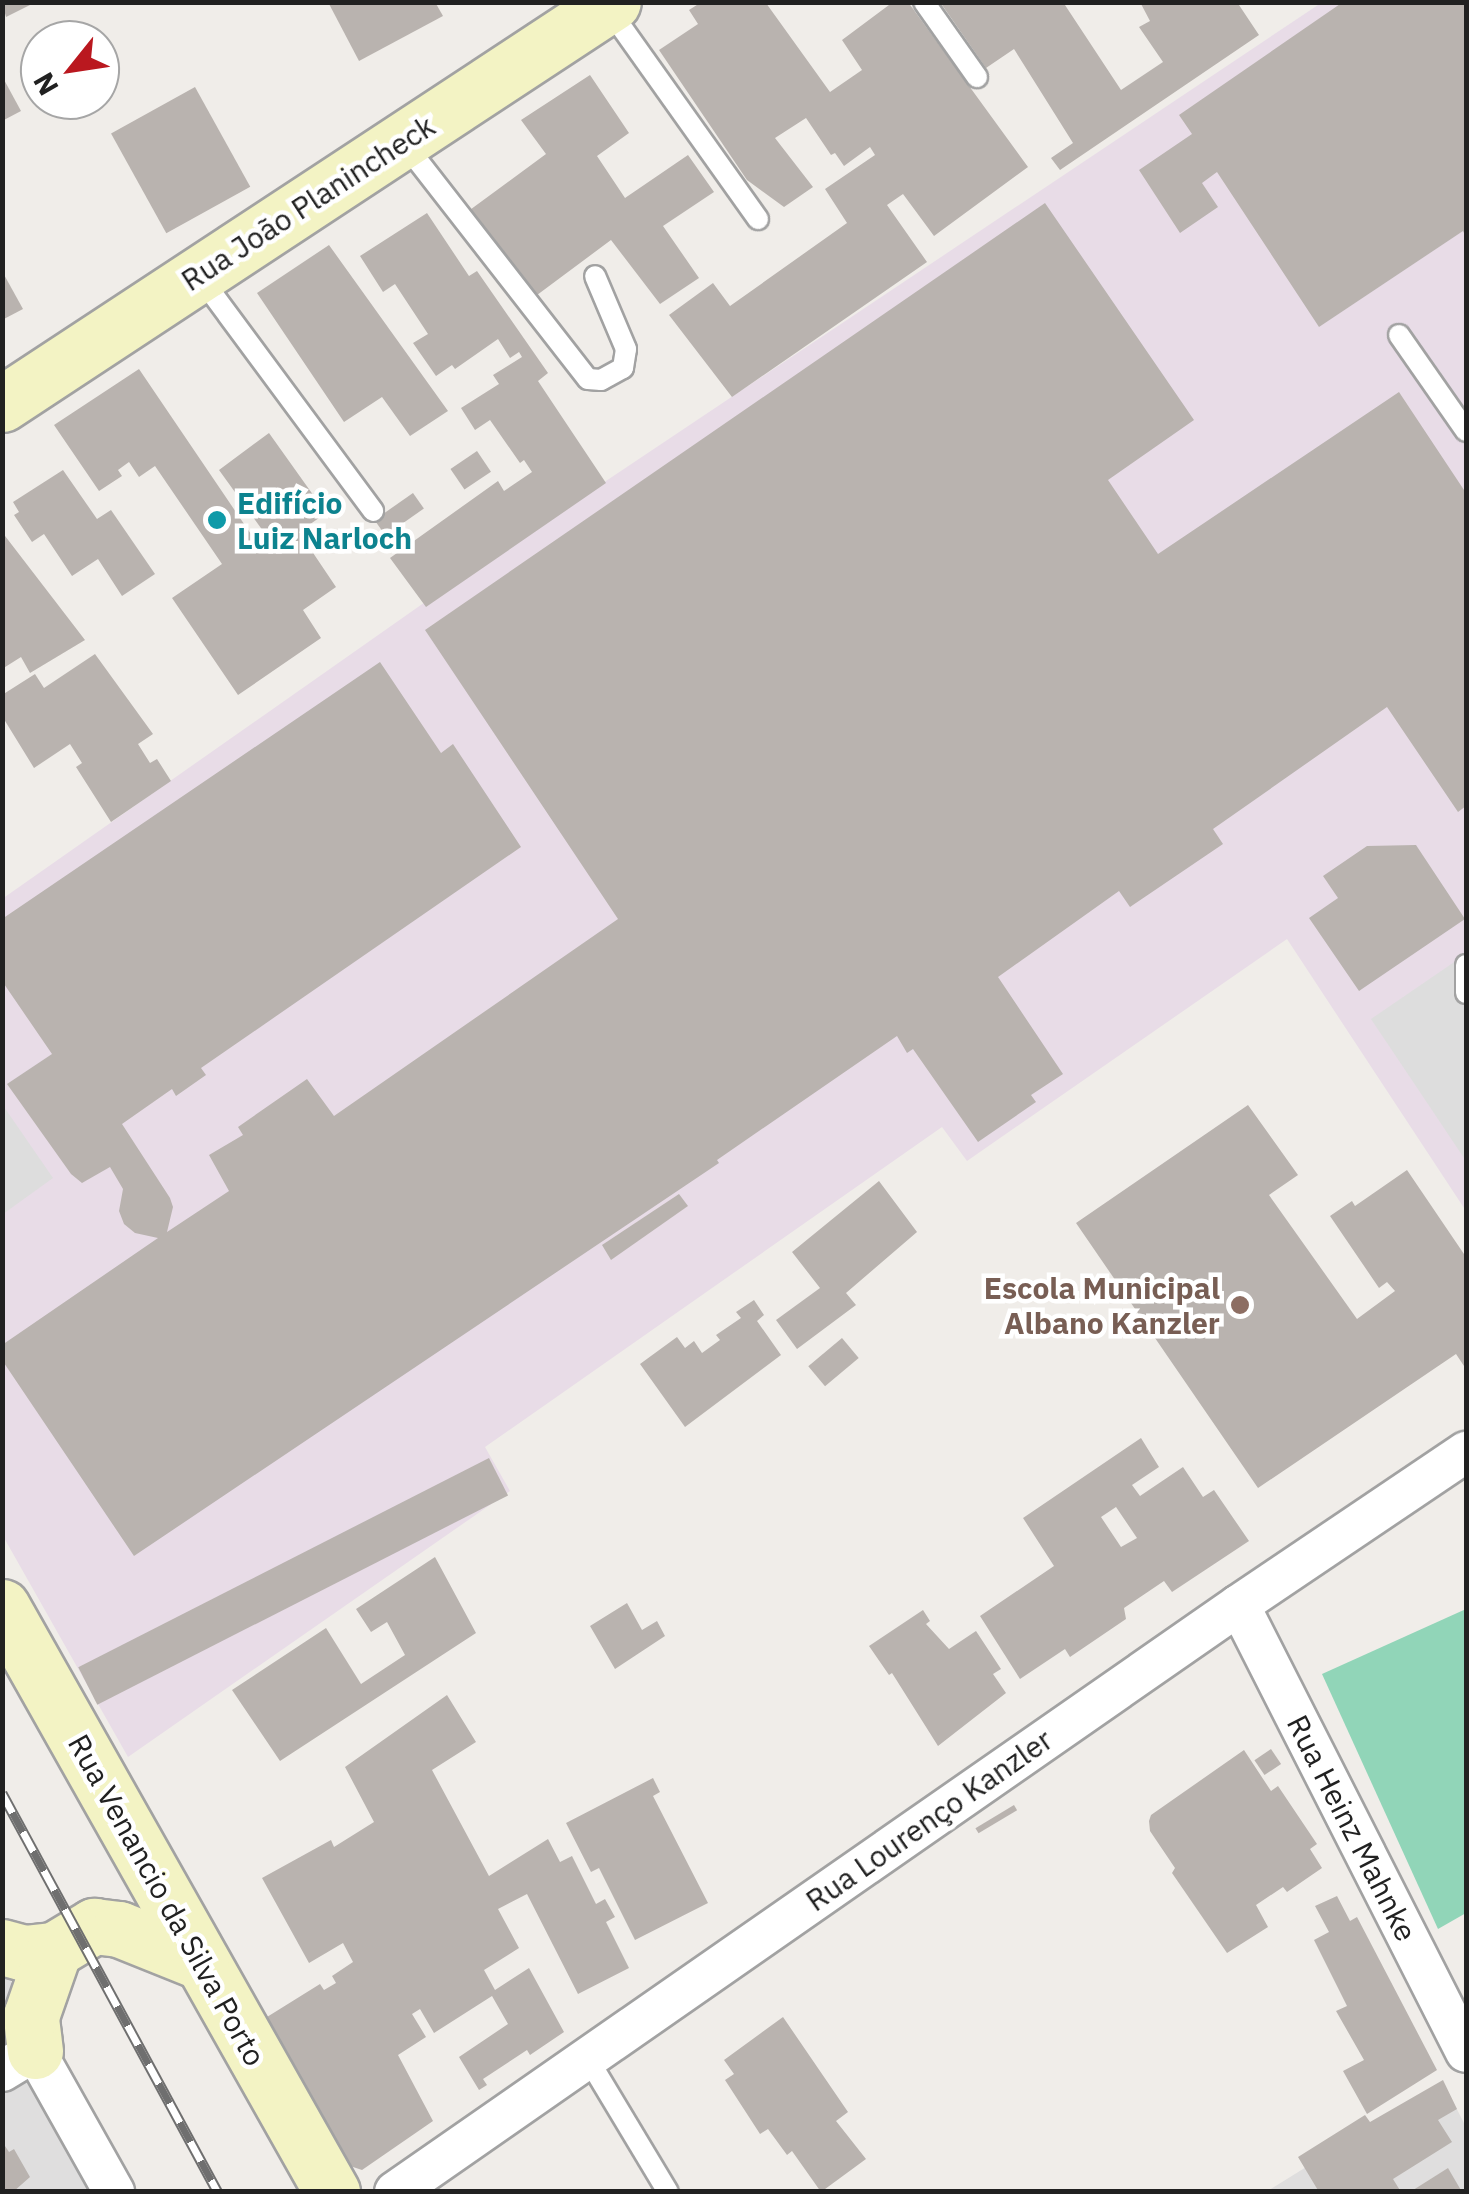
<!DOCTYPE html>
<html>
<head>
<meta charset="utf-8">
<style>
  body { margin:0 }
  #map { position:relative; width:1469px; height:2194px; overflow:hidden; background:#f0ede9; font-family:"IBM Plex Sans",sans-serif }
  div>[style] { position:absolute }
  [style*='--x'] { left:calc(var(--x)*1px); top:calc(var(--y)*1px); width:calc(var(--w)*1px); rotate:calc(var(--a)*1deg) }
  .residential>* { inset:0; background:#dfdede }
  .industrial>* { inset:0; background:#e8dce7 }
  .pitch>* { inset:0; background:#91d5b8 }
  .parking>* { inset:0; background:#ddd }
  .building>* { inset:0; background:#b9b3af; transform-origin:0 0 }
  .roads { filter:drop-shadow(2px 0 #a2a2a2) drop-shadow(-2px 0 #a2a2a2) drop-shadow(0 2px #a2a2a2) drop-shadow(0 -2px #a2a2a2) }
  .lane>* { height:20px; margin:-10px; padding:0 10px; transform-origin:10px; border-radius:10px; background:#fff }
  .street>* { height:40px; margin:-20px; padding:0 20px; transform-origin:20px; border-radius:20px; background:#fff }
  .secondary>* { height:55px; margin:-27.5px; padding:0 27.5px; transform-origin:27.5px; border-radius:27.5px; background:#f3f3c4 }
  .rail>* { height:11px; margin-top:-5.5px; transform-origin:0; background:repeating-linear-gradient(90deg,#fff 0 22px,#6f6f6f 0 44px); box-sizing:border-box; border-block:2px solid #6f6f6f }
  .dots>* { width:28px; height:28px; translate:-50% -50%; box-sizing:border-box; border:5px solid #fff; border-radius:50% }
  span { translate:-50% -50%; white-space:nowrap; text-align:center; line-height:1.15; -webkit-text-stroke:9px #fff; paint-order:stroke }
  .street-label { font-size:30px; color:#212121 }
  .culture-label { font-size:30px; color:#0d838f; font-weight:700 }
  .left { translate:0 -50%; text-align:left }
  .education-label { font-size:30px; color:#785e54; font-weight:700 }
  .right { translate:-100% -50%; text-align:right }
  .frame { position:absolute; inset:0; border:5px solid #212121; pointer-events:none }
  .north { position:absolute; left:20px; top:20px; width:100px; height:100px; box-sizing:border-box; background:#fff; border:2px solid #a6a6a6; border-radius:50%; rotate:240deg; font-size:28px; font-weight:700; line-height:40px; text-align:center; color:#212121 }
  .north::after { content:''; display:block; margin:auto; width:35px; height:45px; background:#ba181f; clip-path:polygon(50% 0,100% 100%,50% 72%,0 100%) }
</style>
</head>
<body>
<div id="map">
  <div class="residential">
    <div style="clip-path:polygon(3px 1967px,122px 2191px,3px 2191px)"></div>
    <div style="clip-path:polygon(1443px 2082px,1466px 2127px,1466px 2191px,1266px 2192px)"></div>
  </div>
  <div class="industrial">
    <div style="clip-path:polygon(1321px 3px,1466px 3px,1466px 1211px,1287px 939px,967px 1161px,942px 1127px,485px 1447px,510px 1491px,128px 1757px,3px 1536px,2px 899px,428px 600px)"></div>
  </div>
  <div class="pitch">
    <div style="clip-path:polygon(1466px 1609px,1466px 1913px,1438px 1929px,1322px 1674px)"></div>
  </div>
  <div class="parking">
    <div style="clip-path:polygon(1466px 954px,1466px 1161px,1371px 1019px)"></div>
    <div style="clip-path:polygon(2px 1104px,53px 1178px,3px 1214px,2px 1214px)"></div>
  </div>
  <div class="building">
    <div style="clip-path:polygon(2px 2px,36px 2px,6px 17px)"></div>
    <div style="clip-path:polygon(328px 2px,435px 2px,443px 16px,359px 61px)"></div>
    <div style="clip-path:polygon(893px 2px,908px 2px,1028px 167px,934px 236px,903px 194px,887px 205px,927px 262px,732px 397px,669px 315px,713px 283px,730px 306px,847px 223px,825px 189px,875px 155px,870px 147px,844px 166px,835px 153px,831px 155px,806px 118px,775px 138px,813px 187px,784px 207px,747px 180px,659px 50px,698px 24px,689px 10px,700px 3px,766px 3px,830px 92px,862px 70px,842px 40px)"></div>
    <div style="clip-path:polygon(940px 2px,1063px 2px,1121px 90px,1163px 62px,1139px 27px,1150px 21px,1140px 2px,1237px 2px,1259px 35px,1060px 170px,1051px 158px,1073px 143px,1014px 49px,986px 68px)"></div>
    <div style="clip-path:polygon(1343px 2px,1466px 2px,1466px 237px,1463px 231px,1319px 327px,1217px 172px,1202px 183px,1218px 207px,1180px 233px,1139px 170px,1192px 134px,1179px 115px)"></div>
    <div style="clip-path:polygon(590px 75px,629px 133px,597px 156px,625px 198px,688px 155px,714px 192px,663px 226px,699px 278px,660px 304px,611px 240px,529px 301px,463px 215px,546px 154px,521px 120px)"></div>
    <div style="clip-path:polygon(2px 76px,21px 111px,2px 121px)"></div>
    <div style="left:195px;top:87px;width:114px;height:96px;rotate:61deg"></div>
    <div style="clip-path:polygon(1045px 203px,1194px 420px,1108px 480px,1158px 554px,1399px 392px,1466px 493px,1466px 806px,1458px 812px,1387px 707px,1213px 829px,1223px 844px,1130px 907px,1119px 891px,998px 977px,1063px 1074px,1031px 1095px,1036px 1102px,978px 1142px,913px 1049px,907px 1053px,897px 1036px,717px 1160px,719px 1163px,134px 1556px,2px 1360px,2px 1345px,158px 1238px,135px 1233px,124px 1224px,119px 1211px,123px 1189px,110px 1167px,82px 1183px,71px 1174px,7px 1084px,52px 1054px,2px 981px,2px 919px,380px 662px,441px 753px,453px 744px,521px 847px,201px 1068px,206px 1075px,176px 1096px,172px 1089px,122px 1124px,170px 1198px,173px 1207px,167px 1232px,229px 1191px,209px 1155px,243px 1135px,238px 1127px,307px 1079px,334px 1116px,618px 919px,425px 630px)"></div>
    <div style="clip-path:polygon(427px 213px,469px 276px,477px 271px,548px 373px,538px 381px,606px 483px,426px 607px,390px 558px,498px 481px,504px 491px,532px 472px,524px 460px,520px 463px,490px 420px,475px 430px,461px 408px,499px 384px,493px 375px,522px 357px,519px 352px,510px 358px,498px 339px,455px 369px,452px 365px,436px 376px,413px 343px,428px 334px,395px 284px,383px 292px,360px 256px)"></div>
    <div style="clip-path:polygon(329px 245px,448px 411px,410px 436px,382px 397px,344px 422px,257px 293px)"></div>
    <div style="clip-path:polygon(2px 271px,23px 309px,2px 320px)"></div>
    <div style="clip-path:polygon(139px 369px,261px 549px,271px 542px,219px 470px,269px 433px,326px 513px,299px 532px,336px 587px,303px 610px,321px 638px,238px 695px,172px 598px,222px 564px,155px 466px,139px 477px,129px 462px,118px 470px,122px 476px,99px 491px,54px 425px)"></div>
    <div style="left:477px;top:451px;width:25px;height:32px;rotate:56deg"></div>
    <div style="clip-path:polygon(63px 470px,97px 519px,111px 510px,155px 574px,122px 596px,98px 559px,72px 576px,44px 534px,32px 542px,14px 515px,19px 512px,13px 502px)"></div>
    <div style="left:413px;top:493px;width:19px;height:47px;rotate:55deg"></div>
    <div style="clip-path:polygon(2px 532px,85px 640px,30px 673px,21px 657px,2px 669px)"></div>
    <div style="clip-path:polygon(95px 654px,153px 734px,138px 744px,150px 763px,157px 759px,171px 781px,111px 822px,76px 767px,82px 763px,70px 744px,34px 768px,2px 716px,2px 695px,35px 674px,44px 688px)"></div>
    <div style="clip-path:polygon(1416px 845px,1465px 919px,1359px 991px,1309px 918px,1338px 898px,1323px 876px,1367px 846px)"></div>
    <div style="clip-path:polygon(1248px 1105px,1298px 1175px,1269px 1195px,1357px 1319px,1395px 1291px,1387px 1282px,1379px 1288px,1330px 1216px,1352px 1201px,1355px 1206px,1407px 1170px,1466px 1257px,1466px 1369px,1456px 1354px,1258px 1488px,1076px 1223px)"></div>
    <div style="clip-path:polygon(879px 1181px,917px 1232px,846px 1293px,856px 1305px,797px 1349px,776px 1320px,820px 1288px,792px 1252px)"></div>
    <div style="clip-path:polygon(679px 1194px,688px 1206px,611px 1260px,602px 1245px)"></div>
    <div style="clip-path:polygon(754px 1300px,764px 1315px,757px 1321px,781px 1355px,685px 1427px,640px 1364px,677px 1337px,685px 1348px,694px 1341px,702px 1353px,720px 1340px,716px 1335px,741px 1318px,736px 1312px)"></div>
    <div style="left:842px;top:1338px;width:26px;height:44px;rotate:50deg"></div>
    <div style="clip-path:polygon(evenodd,1141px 1438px,1159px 1467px,1132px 1485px,1140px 1496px,1183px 1467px,1203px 1497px,1214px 1490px,1249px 1541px,1172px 1592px,1164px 1581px,1124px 1608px,1126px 1619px,1070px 1657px,1065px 1649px,1020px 1679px,980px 1616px,1054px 1566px,1023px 1518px,1141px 1438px,1116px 1507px,1137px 1538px,1121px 1547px,1101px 1517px,1116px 1507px)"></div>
    <div style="left:489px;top:1458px;width:42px;height:461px;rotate:63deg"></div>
    <div style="clip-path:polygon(435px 1557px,476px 1633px,280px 1761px,232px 1690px,326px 1628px,361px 1684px,405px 1655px,387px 1622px,371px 1632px,356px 1609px)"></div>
    <div style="clip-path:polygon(627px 1603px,642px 1630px,657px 1621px,665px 1636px,615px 1669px,590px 1626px)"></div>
    <div style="clip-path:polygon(923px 1610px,930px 1621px,926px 1624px,949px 1649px,976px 1631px,1001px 1669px,993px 1674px,1006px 1693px,938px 1746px,892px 1673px,889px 1675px,869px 1646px)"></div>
    <div style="clip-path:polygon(447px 1695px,476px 1742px,432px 1770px,489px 1876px,548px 1839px,560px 1862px,572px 1856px,596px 1904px,605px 1899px,615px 1917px,606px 1922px,629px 1968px,578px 1994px,527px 1894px,498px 1909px,519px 1948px,484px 1970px,495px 1990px,529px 1968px,564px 2032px,530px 2055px,527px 2050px,483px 2079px,487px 2085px,479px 2090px,459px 2057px,508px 2024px,492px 1996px,434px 2033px,420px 2009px,412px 2014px,426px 2037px,398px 2055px,433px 2121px,362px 2170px,344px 2164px,267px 2017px,320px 1984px,324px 1990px,336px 1983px,332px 1976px,353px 1962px,343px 1943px,309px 1963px,262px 1878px,331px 1840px,334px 1847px,374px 1822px,345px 1767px)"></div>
    <div style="left:1271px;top:1749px;width:18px;height:20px;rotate:56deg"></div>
    <div style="clip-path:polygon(1244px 1750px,1271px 1791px,1278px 1786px,1317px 1844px,1310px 1849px,1322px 1868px,1287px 1892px,1283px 1887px,1256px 1905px,1268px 1927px,1227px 1953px,1172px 1873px,1175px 1868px,1150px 1831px,1149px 1821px,1151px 1815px)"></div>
    <div style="clip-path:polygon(653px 1778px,660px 1792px,653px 1796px,708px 1903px,635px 1940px,599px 1868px,591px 1872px,566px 1823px)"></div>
    <div style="left:1014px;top:1805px;width:6px;height:45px;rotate:59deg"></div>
    <div style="clip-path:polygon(1337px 1896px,1350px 1921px,1357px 1917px,1437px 2070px,1367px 2114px,1343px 2071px,1364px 2060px,1336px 2011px,1347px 2006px,1314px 1940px,1329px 1932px,1315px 1906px)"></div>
    <div style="clip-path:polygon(783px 2017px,848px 2112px,836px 2121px,866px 2159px,821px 2192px,792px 2151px,787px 2155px,768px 2129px,760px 2134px,725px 2080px,734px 2074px,724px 2060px)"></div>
    <div style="clip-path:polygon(1443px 2080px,1457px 2109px,1438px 2120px,1452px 2142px,1393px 2179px,1401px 2192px,1319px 2192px,1298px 2157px,1365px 2115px,1370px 2122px)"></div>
    <div style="clip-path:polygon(5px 2146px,9px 2152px,14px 2149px,30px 2177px,13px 2192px,2px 2192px)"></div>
    <div style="clip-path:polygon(1448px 2168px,1462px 2192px,1410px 2192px)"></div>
  </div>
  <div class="roads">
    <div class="lane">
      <div style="--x:924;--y:2;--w:92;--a:54.8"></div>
      <div style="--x:608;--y:8;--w:259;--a:54.6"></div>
      <div style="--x:404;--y:143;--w:299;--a:52.1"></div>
      <div style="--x:588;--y:379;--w:13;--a:4"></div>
      <div style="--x:601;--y:380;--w:25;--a:-29"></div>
      <div style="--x:623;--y:368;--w:19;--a:-81"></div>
      <div style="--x:626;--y:349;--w:79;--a:-113"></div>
      <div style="--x:200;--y:277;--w:291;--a:53.5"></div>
      <div style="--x:1399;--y:335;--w:117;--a:55.1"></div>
      <div style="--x:1466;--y:965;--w:28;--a:90"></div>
      <div style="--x:588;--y:2059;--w:155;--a:59"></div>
    </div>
    <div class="street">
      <div style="--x:1239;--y:1605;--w:501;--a:63.08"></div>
      <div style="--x:2;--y:2071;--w:39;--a:-31"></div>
      <div style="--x:35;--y:2051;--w:162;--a:60.7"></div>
      <div style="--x:395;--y:2192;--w:1028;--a:-34.82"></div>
      <div style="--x:1239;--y:1605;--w:274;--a:-34"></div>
    </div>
    <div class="secondary">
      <div style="--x:2;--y:404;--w:731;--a:-33.34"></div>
      <div style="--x:2;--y:1607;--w:672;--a:60.57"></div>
      <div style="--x:2;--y:1947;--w:23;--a:15"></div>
      <div style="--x:24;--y:1953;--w:30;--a:-6"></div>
      <div style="--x:54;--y:1950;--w:47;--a:-31"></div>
      <div style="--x:94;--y:1926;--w:25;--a:7"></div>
      <div style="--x:119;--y:1929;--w:88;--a:21.9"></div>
      <div style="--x:35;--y:2051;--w:35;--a:-97"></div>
      <div style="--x:31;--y:2016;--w:70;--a:-70.8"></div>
    </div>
  </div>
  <div class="rail">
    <div style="--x:2;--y:1793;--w:454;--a:61.6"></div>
  </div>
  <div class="dots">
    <div style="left:217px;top:520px;background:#0f9aa8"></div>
    <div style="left:1240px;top:1305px;background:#8d6e63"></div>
  </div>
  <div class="street-label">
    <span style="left:308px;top:203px;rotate:-33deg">Rua João Planincheck</span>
    <span style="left:929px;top:1820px;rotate:-35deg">Rua Lourenço Kanzler</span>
    <span style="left:1352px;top:1828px;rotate:63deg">Rua Heinz Mahnke</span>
    <span style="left:167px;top:1900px;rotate:61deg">Rua Venancio da Silva Porto</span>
  </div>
  <div class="culture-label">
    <span class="left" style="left:237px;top:520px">Edifício<br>Luiz Narloch</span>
  </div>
  <div class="education-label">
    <span class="right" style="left:1220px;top:1305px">Escola Municipal<br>Albano Kanzler</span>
  </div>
  <div class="frame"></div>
  <div class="north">N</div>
</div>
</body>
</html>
